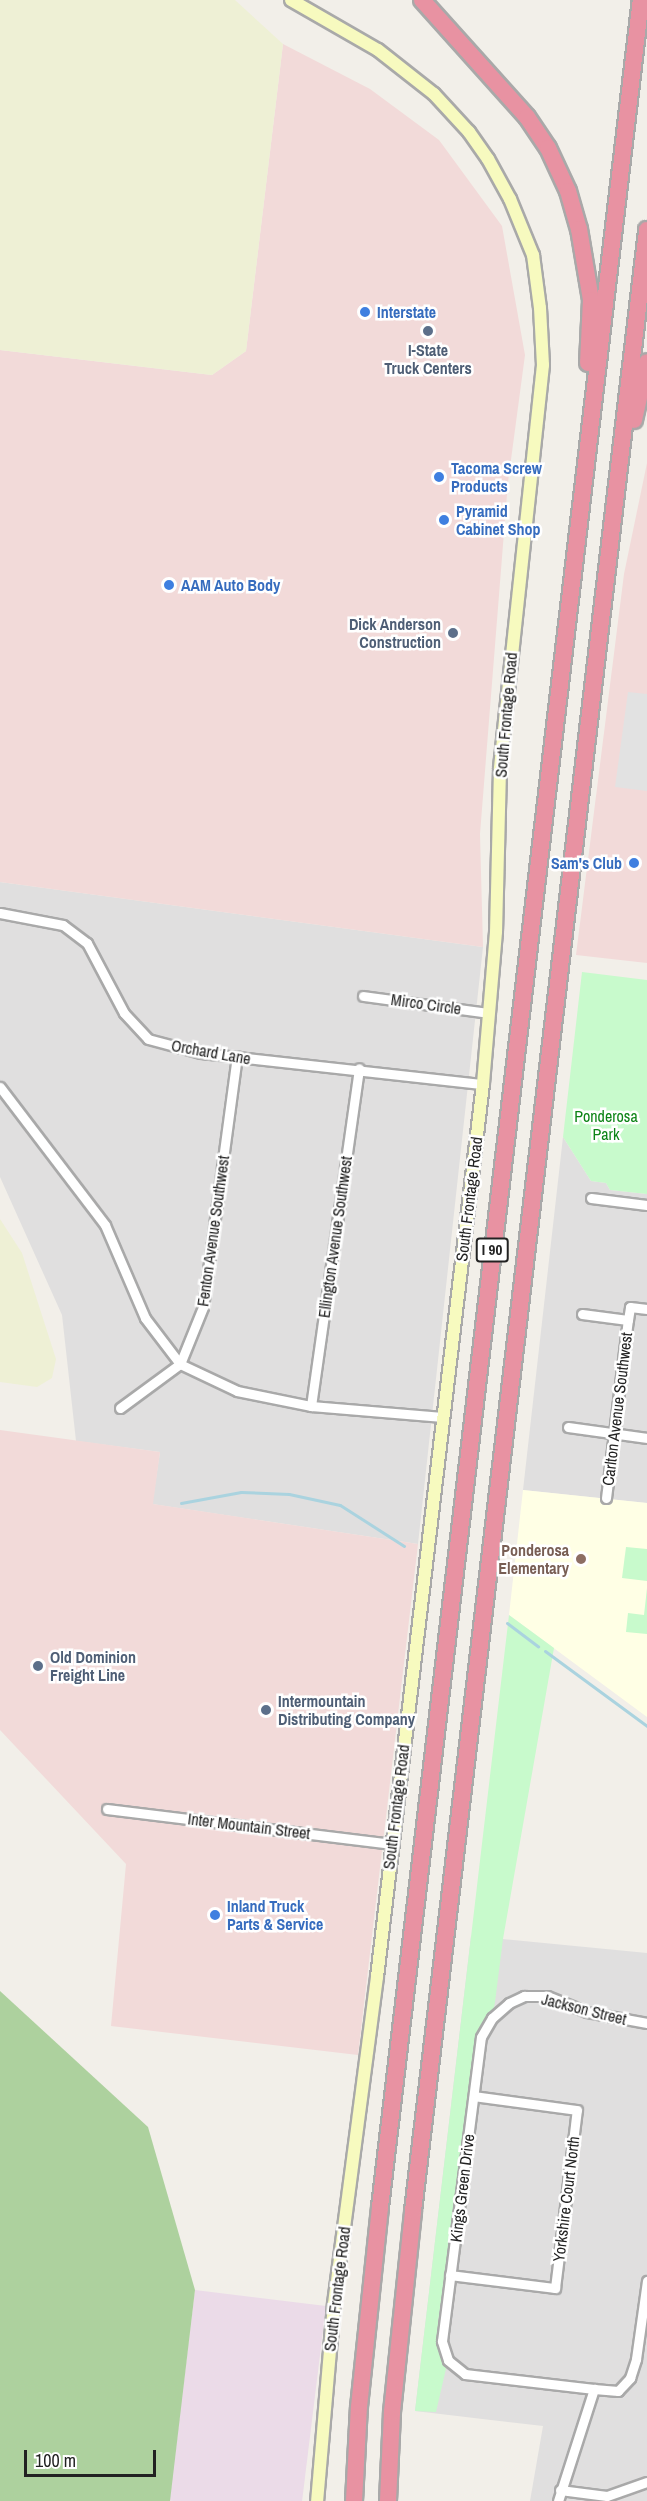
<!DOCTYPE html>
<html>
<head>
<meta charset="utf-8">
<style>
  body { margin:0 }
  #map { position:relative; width:647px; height:2501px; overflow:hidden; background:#f2efe9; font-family:"Archivo Narrow",sans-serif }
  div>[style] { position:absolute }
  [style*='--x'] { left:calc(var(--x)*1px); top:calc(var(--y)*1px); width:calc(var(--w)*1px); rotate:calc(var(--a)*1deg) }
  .residential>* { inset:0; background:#e0dfdf }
  .commercial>* { inset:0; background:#f2dad9 }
  .industrial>* { inset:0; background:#ebdbe8; transform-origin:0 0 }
  .education>* { inset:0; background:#ffffe5 }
  .farmland>* { inset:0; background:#eef0d5 }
  .forest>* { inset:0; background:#add19e }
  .park>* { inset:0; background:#c8facc }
  .parking>* { inset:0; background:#e2e2e2 }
  .stream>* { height:3px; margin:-1.5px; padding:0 1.5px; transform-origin:1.5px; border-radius:1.5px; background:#aad3df }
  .roads { filter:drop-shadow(2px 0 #a9a9a9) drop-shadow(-2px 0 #a9a9a9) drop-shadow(0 2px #a9a9a9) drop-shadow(0 -2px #a9a9a9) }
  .street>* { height:9px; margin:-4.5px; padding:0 4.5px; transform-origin:4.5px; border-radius:4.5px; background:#fff }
  .secondary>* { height:12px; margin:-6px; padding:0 6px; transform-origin:6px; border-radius:6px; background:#f7fabf }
  .highway>* { height:16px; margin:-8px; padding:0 8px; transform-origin:8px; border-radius:8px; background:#e892a2 }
  .dots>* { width:16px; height:16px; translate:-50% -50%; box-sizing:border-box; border:3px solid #fff; border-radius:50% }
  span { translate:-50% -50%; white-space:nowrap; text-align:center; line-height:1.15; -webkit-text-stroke:5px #fff; paint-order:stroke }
  .shield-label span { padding:2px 4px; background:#fff; border:2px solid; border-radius:4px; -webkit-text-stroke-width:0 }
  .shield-label { font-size:15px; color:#222; font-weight:700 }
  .shop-label { font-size:16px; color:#366cbe; font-weight:700 }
  .left { translate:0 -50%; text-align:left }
  .right { translate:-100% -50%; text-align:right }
  .service-label { font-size:16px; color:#4e5e75; font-weight:700 }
  .street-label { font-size:16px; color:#222 }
  .park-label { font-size:16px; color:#0c8416 }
  .education-label { font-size:16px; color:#785e54; font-weight:700 }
  .scale { position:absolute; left:24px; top:2450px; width:132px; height:27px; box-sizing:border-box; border:3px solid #222; border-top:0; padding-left:8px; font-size:18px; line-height:21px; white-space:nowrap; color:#222; -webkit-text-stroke:4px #fff; paint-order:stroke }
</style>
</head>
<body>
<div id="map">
  <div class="residential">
    <div style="clip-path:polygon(0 882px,483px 947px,418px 1544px,152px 1504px,160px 1452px,76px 1441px,62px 1315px,0 1177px)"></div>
    <div style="clip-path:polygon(563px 1137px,591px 1181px,606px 1183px,610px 1190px,647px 1194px,647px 1503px,523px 1490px)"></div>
    <div style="clip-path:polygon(471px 1936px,647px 1953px,647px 2501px,530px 2501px,543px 2426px,415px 2411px)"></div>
  </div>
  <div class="commercial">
    <div style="clip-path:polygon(283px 44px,370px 89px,439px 140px,502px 226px,525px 355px,508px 482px,480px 834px,483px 947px,0 882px,0 350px,212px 375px,246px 351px)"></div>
    <div style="clip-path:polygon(647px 463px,647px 963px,576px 955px,624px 574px)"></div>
    <div style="clip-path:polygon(0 1430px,160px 1452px,153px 1504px,418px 1544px,358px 2055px,111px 2026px,126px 1864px,0 1730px)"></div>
  </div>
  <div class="industrial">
    <div style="left:195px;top:2290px;width:132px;height:212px;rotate:7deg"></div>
  </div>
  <div class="education">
    <div style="clip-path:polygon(523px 1490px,647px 1503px,647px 1717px,509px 1615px)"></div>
  </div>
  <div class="farmland">
    <div style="clip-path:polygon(0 0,235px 0,283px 44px,246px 351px,212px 375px,0 350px)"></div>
    <div style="clip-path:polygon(0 1219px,22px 1253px,56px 1359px,52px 1378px,37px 1387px,0 1382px)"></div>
  </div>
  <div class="forest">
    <div style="clip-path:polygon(0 1991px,148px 2127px,195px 2290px,170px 2501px,0 2501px)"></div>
  </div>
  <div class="park">
    <div style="clip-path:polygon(582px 972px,647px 980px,647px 1194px,610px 1190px,606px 1183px,591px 1181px,563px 1137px)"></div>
    <div style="clip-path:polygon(626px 1547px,647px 1549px,647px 1581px,622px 1578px)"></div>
    <div style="clip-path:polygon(647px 1588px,647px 1634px,626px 1632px,628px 1613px,644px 1615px)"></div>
    <div style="clip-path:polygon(509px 1615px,554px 1648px,503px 1939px,495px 2002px,492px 2018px,481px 2038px,438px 2322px,448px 2360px,436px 2412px,415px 2411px)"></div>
  </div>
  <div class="parking">
    <div style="clip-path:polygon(628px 692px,647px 694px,647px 791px,615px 787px)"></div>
  </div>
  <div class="stream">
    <div style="--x:181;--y:1503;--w:61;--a:-10.4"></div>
    <div style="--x:241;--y:1492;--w:48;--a:2.4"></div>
    <div style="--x:289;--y:1494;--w:52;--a:12.2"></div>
    <div style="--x:340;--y:1505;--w:76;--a:32.6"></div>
    <div style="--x:507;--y:1623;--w:39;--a:37"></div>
    <div style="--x:545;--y:1651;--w:127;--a:36.3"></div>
  </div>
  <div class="roads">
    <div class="street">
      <div style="--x:0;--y:913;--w:64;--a:10.8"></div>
      <div style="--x:63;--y:925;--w:30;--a:37"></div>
      <div style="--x:87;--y:943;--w:79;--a:62.1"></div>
      <div style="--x:124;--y:1013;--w:35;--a:47"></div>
      <div style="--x:148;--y:1039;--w:55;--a:14.8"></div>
      <div style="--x:201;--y:1053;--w:284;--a:6.3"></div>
      <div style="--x:363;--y:996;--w:127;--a:7.7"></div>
      <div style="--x:0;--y:1087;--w:173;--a:52.7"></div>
      <div style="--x:105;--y:1225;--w:101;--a:66.7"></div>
      <div style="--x:145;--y:1318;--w:58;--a:52.7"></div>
      <div style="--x:180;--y:1364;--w:63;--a:25.3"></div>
      <div style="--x:237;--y:1391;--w:76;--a:11.5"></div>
      <div style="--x:311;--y:1406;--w:132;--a:4.8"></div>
      <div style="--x:591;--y:1198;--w:56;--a:7.1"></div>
      <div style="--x:582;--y:1314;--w:46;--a:7.4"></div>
      <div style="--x:628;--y:1320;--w:13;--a:-81"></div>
      <div style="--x:630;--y:1307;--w:17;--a:7"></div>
      <div style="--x:311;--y:1406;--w:341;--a:-81.9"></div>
      <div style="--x:120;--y:1408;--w:74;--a:-36.3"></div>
      <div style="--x:180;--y:1364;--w:61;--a:-68"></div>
      <div style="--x:203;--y:1307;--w:253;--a:-82.3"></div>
      <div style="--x:568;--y:1427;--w:80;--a:7.9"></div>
      <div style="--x:606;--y:1498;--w:179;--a:-83"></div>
      <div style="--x:107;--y:1809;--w:287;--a:7"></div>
      <div style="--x:450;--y:2275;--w:106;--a:7.1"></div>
      <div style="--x:555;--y:2288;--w:179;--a:-83"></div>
      <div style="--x:577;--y:2110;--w:104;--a:-172.3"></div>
      <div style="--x:594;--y:2389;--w:130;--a:-173.4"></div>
      <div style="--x:465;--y:2374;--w:22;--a:-141"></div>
      <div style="--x:448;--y:2360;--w:20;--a:-108"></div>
      <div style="--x:442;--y:2341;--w:306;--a:-82.7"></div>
      <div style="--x:481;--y:2037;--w:22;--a:-60"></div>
      <div style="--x:492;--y:2018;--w:23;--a:-41"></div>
      <div style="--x:509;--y:2003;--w:17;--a:-25"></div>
      <div style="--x:524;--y:1996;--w:23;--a:0"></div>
      <div style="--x:547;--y:1996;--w:43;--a:21.8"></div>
      <div style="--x:587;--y:2012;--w:61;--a:10.4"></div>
      <div style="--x:560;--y:2490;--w:47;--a:7.3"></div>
      <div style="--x:607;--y:2496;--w:42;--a:-19.3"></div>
      <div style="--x:558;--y:2501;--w:118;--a:-72.2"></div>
      <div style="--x:594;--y:2389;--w:24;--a:5"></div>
      <div style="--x:618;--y:2391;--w:18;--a:-47"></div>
      <div style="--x:630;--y:2378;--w:20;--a:-72"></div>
      <div style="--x:636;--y:2359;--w:79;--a:-82"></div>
    </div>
    <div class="secondary">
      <div style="--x:291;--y:0;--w:100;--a:29.9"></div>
      <div style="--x:378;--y:50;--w:71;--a:38.2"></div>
      <div style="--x:434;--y:94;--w:52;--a:47.4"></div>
      <div style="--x:469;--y:132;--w:33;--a:55"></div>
      <div style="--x:488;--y:159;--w:46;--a:61.2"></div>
      <div style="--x:510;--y:199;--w:61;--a:67.7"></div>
      <div style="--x:533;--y:255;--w:53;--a:82.5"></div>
      <div style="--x:540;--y:308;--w:57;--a:87"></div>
      <div style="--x:543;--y:365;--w:406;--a:96.1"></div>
      <div style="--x:500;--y:769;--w:163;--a:91.4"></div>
      <div style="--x:496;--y:932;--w:153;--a:94.9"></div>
      <div style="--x:483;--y:1084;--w:899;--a:96.77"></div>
      <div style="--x:377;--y:1977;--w:330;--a:97.5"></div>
      <div style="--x:334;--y:2304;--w:198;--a:94.9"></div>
    </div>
    <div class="highway">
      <div style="--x:422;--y:0;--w:157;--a:48.1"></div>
      <div style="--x:527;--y:117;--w:37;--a:56"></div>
      <div style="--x:548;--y:148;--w:47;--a:65.1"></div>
      <div style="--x:568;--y:191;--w:40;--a:74"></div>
      <div style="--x:579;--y:229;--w:72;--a:80.4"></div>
      <div style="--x:591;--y:300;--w:63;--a:92.7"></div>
      <div style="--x:634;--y:420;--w:59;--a:-77.4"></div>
      <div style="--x:354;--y:2501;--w:94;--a:-87"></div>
      <div style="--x:359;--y:2407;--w:201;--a:-84"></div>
      <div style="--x:380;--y:2207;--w:2222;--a:-83.26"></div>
      <div style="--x:388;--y:2501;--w:89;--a:-87.4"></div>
      <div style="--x:392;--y:2412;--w:202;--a:-84"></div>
      <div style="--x:413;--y:2211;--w:1995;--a:-83.26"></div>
    </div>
  </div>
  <div class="dots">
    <div style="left:365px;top:312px;background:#3f7fe0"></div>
    <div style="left:428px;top:331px;background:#5c6f8a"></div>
    <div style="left:439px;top:477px;background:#3f7fe0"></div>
    <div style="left:444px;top:520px;background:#3f7fe0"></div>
    <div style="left:169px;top:585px;background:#3f7fe0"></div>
    <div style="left:453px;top:633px;background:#5c6f8a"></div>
    <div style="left:634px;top:863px;background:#3f7fe0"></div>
    <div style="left:581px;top:1559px;background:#8d6e63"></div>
    <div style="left:38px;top:1666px;background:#5c6f8a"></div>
    <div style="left:266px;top:1710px;background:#5c6f8a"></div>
    <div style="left:215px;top:1915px;background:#3f7fe0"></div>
  </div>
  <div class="shield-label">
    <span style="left:492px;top:1250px">I 90</span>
  </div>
  <div class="shop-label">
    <span class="left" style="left:377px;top:312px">Interstate</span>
    <span class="left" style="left:451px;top:477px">Tacoma Screw<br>Products</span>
    <span class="left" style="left:456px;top:520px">Pyramid<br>Cabinet Shop</span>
    <span class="left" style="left:181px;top:585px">AAM Auto Body</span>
    <span class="right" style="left:622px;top:863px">Sam's Club</span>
    <span class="left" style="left:227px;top:1915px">Inland Truck<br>Parts &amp; Service</span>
  </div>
  <div class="service-label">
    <span style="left:428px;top:359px">I-State<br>Truck Centers</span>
    <span class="right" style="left:441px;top:633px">Dick Anderson<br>Construction</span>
    <span class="left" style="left:50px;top:1666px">Old Dominion<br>Freight Line</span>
    <span class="left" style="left:278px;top:1710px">Intermountain<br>Distributing Company</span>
  </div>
  <div class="street-label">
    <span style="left:506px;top:715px;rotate:-85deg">South Frontage Road</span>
    <span style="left:426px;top:1004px;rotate:8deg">Mirco Circle</span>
    <span style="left:211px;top:1052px;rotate:10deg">Orchard Lane</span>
    <span style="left:469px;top:1199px;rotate:-83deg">South Frontage Road</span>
    <span style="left:213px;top:1231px;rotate:-82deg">Fenton Avenue Southwest</span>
    <span style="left:335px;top:1237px;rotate:-82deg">Ellington Avenue Southwest</span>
    <span style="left:617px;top:1409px;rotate:-83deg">Carlton Avenue Southwest</span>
    <span style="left:396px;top:1807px;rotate:-83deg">South Frontage Road</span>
    <span style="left:249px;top:1826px;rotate:7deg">Inter Mountain Street</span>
    <span style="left:584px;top:2009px;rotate:14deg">Jackson Street</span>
    <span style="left:462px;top:2188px;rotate:-83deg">Kings Green Drive</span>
    <span style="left:566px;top:2199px;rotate:-83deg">Yorkshire Court North</span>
    <span style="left:337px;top:2289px;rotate:-83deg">South Frontage Road</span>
  </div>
  <div class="park-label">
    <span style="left:606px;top:1125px">Ponderosa<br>Park</span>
  </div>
  <div class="education-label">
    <span class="right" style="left:569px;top:1559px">Ponderosa<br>Elementary</span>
  </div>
  <div class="scale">100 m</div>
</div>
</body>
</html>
